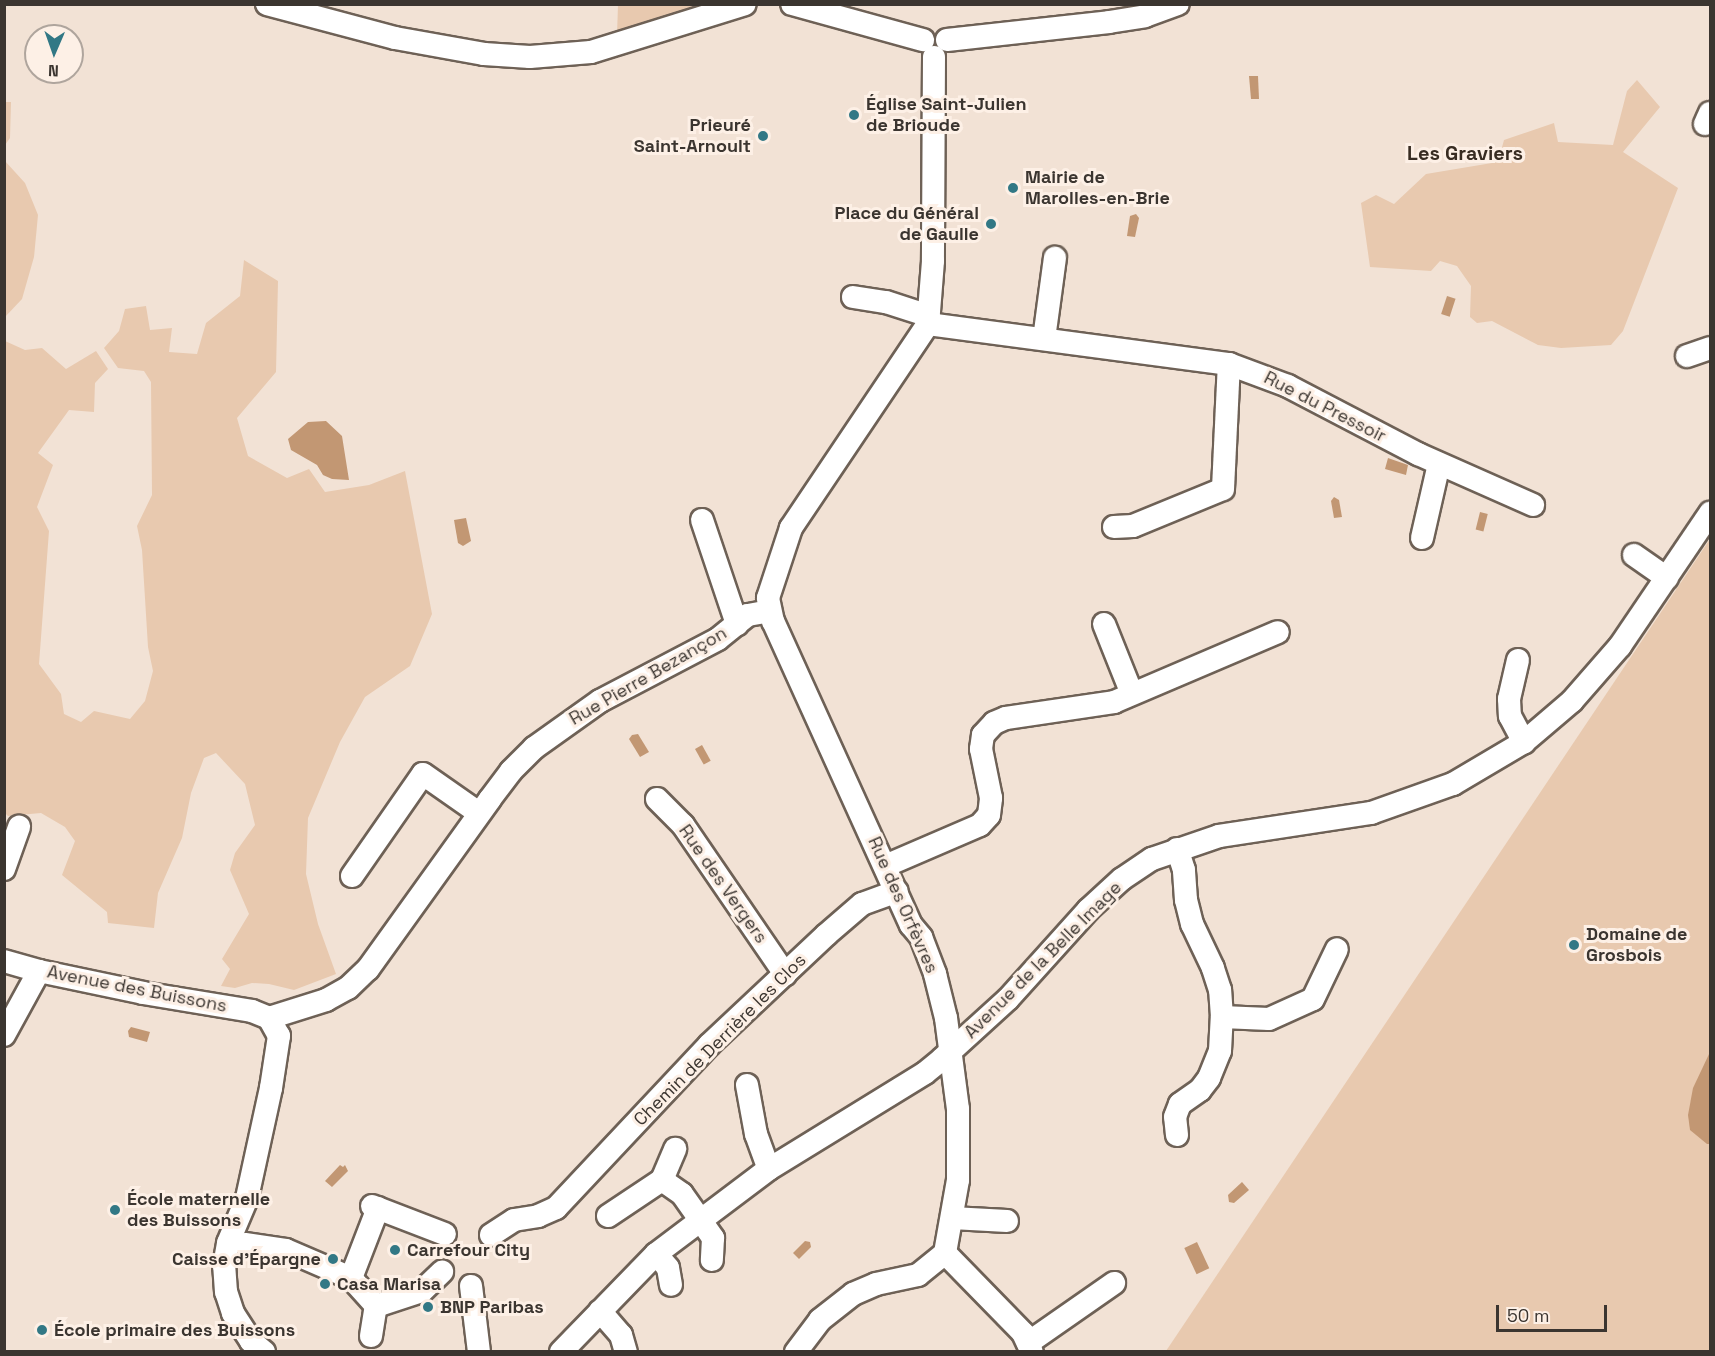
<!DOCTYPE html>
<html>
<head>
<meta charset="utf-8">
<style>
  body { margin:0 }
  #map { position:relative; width:1715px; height:1356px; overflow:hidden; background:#f2e2d5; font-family:"Space Grotesk",sans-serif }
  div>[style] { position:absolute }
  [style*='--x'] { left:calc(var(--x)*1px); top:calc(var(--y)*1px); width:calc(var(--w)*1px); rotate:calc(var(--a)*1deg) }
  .green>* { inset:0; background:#e8c9af }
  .water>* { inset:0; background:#c29773; transform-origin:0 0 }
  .roads { filter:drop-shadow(2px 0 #6e6156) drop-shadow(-2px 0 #6e6156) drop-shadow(0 2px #6e6156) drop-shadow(0 -2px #6e6156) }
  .minor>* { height:22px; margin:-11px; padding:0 11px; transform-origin:11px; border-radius:11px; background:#fff }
  .dots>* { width:16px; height:16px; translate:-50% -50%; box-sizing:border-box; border:3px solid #fdf0e6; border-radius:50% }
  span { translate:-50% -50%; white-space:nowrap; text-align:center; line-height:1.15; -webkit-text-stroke:6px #fdf0e6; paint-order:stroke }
  .poi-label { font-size:18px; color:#3b3530; font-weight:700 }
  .left { translate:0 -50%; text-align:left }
  .right { translate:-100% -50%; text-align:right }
  .street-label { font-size:18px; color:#3b3530 }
  .neighbourhood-label { font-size:20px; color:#382c22; font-weight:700 }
  .frame { position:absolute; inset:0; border:6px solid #3b3530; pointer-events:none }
  .north { position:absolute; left:24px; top:24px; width:60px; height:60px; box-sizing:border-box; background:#fdf0e6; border:2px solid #afa59d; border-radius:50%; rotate:182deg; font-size:16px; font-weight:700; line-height:24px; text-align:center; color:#3b3530 }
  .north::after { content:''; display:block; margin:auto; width:21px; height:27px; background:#327885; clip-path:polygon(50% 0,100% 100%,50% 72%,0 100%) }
  .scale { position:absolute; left:1496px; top:1305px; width:111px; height:27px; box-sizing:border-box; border:3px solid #3b3530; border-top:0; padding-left:8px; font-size:18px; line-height:21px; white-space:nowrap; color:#3b3530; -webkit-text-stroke:4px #fdf0e6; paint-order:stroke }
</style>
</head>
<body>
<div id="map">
  <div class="green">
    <div style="clip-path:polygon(618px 5px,728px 5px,617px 35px)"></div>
    <div style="clip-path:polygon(1637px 80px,1660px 107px,1623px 152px,1678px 188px,1623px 331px,1611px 345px,1561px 348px,1538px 345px,1492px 321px,1477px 323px,1470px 317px,1471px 286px,1457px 266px,1440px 261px,1431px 271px,1370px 267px,1361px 203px,1376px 195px,1394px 204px,1426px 174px,1498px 162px,1504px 140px,1554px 123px,1558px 142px,1613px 145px,1627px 91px)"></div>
    <div style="clip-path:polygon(5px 102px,11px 102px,10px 138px,5px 145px)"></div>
    <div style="clip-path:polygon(5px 161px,25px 183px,38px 215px,34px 257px,22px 299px,5px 317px)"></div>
    <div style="clip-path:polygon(244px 260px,278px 281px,276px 372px,237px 418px,248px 456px,287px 478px,309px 469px,325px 492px,369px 485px,405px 471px,432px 614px,410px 666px,365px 697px,340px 742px,308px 818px,306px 874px,318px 924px,336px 974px,294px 990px,269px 984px,252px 983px,235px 988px,221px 986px,230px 969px,222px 959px,249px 914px,230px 870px,235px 853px,255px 825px,245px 784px,216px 753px,204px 758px,191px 793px,182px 838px,158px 893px,154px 928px,108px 923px,107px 912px,62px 875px,75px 841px,65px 827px,41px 813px,8px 816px,5px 813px,5px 341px,25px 350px,42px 348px,66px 369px,96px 351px,108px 369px,95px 383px,94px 412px,69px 410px,38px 453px,53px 465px,37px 507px,49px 531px,39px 664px,61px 694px,64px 714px,81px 722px,94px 711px,130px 719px,145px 701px,153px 671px,148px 647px,142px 550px,137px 526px,152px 495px,151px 382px,144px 371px,118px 368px,104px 348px,119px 331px,125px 309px,146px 306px,150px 330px,172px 328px,169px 352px,197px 354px,206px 323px,240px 296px)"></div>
    <div style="clip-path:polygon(1710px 539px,1710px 1351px,1166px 1351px)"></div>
  </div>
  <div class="water">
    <div style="clip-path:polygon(1249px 76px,1258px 76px,1259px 99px,1251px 99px)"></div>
    <div style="clip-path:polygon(1136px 214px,1139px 218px,1135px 237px,1127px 236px,1130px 216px)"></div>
    <div style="left:1447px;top:296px;width:9px;height:19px;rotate:18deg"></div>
    <div style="clip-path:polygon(326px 421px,342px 436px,349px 480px,332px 479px,323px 475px,317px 465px,291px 450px,288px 439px,308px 422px)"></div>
    <div style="clip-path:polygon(1388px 458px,1408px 465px,1406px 475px,1385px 469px)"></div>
    <div style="clip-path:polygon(1334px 497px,1339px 500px,1342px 517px,1334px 518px,1331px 501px)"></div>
    <div style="left:1480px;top:512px;width:8px;height:18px;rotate:14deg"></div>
    <div style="clip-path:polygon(466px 518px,471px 541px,463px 546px,458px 543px,454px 520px)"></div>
    <div style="clip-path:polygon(638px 734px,649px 752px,640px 757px,629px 739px,632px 735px)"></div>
    <div style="left:702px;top:745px;width:18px;height:8px;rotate:61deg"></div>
    <div style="clip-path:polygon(131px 1027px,150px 1032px,147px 1042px,129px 1037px,128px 1031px)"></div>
    <div style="clip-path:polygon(1710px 1052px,1710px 1144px,1707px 1144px,1690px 1130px,1688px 1115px,1693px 1088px)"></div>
    <div style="clip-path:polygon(340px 1165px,343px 1167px,345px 1165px,348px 1171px,332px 1187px,325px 1181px)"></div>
    <div style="clip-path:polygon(1242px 1182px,1249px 1190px,1234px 1203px,1229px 1202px,1228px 1195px)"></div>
    <div style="clip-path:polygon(805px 1241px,810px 1242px,811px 1247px,799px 1259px,793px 1253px)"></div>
    <div style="left:1197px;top:1242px;width:29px;height:14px;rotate:65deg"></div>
  </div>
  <div class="roads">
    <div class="minor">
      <div style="--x:267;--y:4;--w:132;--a:14.9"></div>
      <div style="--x:395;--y:38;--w:90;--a:10.2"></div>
      <div style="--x:484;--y:54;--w:46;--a:3.7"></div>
      <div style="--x:530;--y:57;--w:61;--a:-4.7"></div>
      <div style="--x:591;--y:52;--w:161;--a:-17.3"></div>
      <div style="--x:792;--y:4;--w:136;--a:15.4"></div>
      <div style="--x:947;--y:40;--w:163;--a:-6.3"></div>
      <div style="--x:1109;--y:22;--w:36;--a:-9"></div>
      <div style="--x:1145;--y:16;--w:35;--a:-20"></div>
      <div style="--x:934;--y:57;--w:204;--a:90.3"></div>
      <div style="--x:933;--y:261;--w:63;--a:94.5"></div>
      <div style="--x:928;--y:324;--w:246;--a:123.9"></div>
      <div style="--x:791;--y:528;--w:74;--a:108.2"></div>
      <div style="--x:768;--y:598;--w:24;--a:78"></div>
      <div style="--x:773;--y:621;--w:334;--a:65.6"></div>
      <div style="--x:911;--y:925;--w:16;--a:50"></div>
      <div style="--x:921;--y:937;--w:40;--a:69"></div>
      <div style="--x:935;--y:974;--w:45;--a:76"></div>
      <div style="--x:946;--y:1018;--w:92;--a:82.5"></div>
      <div style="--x:958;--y:1109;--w:71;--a:90"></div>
      <div style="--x:958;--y:1180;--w:74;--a:100.1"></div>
      <div style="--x:1705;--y:124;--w:12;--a:-66"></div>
      <div style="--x:853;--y:297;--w:33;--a:9"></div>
      <div style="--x:886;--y:302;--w:45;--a:18"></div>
      <div style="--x:928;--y:324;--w:304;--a:7.6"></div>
      <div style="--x:1229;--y:364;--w:63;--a:20.4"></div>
      <div style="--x:1288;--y:386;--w:147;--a:27.6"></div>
      <div style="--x:1418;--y:454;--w:126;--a:23.9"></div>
      <div style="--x:1044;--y:339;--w:82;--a:-82.3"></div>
      <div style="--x:1687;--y:356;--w:24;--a:-19"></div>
      <div style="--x:702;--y:520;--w:110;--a:71.4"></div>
      <div style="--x:1114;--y:527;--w:19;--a:-3"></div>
      <div style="--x:1133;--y:526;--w:97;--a:-22.3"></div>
      <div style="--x:1223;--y:489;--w:125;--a:-87.3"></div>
      <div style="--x:1422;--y:538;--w:76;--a:-77.1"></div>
      <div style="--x:1634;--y:555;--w:40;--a:34.9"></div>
      <div style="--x:1104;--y:624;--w:75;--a:68.2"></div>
      <div style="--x:1518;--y:660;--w:40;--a:103"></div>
      <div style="--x:1509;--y:699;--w:17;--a:87"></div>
      <div style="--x:1510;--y:716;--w:30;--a:62"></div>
      <div style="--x:657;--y:799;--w:37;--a:45"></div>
      <div style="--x:683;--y:825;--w:181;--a:55.6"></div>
      <div style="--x:885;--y:866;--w:103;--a:-23.3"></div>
      <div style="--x:980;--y:825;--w:13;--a:-48"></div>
      <div style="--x:989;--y:815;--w:17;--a:-83"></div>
      <div style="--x:991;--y:798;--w:50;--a:-101.5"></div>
      <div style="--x:981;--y:749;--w:14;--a:-82"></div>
      <div style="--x:983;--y:735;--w:16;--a:-47"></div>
      <div style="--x:994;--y:723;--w:13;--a:-23"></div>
      <div style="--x:1006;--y:718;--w:109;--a:-8.4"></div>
      <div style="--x:1114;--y:702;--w:178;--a:-23.1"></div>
      <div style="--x:4;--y:869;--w:45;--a:-70.3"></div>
      <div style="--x:352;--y:876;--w:124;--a:-55.2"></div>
      <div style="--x:423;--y:774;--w:68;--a:34.9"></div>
      <div style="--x:4;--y:961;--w:36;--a:16"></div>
      <div style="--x:39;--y:971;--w:106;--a:11.9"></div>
      <div style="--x:143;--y:993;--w:110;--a:9.4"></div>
      <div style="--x:252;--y:1011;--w:18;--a:22"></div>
      <div style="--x:1222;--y:1017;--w:47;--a:2.4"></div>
      <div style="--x:1269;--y:1019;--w:48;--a:-24.4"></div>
      <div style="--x:1313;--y:999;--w:55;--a:-64.4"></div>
      <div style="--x:269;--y:1018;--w:60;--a:-17.5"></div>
      <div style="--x:326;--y:1000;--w:25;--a:-29"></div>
      <div style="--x:348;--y:988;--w:28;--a:-44"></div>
      <div style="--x:368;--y:969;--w:209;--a:-54.3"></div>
      <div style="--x:490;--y:799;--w:35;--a:-53"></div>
      <div style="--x:511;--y:771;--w:33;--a:-45"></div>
      <div style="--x:534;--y:748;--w:81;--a:-35.5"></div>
      <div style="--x:600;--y:701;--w:133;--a:-27.7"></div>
      <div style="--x:718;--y:639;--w:38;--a:-39"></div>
      <div style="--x:748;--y:615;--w:22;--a:-10"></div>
      <div style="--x:4;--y:1035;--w:73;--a:-61.3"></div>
      <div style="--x:747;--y:1085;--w:50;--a:79.6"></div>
      <div style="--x:756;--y:1134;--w:37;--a:70"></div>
      <div style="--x:1177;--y:1135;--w:18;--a:-96"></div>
      <div style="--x:1175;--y:1117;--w:14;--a:-69"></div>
      <div style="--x:1180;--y:1104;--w:24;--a:-35"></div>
      <div style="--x:1200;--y:1090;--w:15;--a:-53"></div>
      <div style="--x:1209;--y:1078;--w:29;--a:-68"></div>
      <div style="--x:1220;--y:1051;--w:34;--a:-87"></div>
      <div style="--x:1222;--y:1017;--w:27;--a:-94"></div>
      <div style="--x:1220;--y:990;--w:23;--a:-108"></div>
      <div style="--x:1213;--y:968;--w:49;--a:-115.5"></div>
      <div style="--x:1192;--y:924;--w:25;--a:-104"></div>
      <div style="--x:1186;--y:900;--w:30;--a:-94"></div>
      <div style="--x:1184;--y:870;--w:22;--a:-108"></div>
      <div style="--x:662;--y:1180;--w:24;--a:35"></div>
      <div style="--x:682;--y:1194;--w:54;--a:54.8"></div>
      <div style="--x:713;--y:1238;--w:22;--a:93"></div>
      <div style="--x:372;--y:1206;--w:78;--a:21"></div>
      <div style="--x:608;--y:1216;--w:65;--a:-33.7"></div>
      <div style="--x:662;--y:1180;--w:34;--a:-67"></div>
      <div style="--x:952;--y:1218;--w:55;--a:3.1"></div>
      <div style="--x:491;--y:1235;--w:27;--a:-33"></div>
      <div style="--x:514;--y:1220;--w:24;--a:-9"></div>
      <div style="--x:538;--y:1216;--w:20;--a:-24"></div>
      <div style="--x:556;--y:1208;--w:224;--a:-46.8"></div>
      <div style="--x:709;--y:1045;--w:161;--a:-43.2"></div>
      <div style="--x:826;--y:935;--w:48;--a:-40.7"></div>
      <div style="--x:862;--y:904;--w:37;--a:-20"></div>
      <div style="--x:245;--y:1244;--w:41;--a:8.3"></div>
      <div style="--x:286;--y:1250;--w:71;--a:23.3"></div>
      <div style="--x:351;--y:1278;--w:38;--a:48"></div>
      <div style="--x:376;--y:1306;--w:48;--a:-18.1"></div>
      <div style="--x:422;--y:1291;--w:28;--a:-44"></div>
      <div style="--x:945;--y:1253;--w:112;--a:45.7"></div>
      <div style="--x:1023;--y:1333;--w:21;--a:65"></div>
      <div style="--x:656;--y:1254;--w:18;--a:49"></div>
      <div style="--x:668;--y:1268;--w:17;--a:80"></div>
      <div style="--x:351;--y:1278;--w:75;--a:-68.9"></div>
      <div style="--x:471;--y:1286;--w:66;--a:83.1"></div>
      <div style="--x:600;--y:1311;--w:32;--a:49"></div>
      <div style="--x:621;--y:1335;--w:18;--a:74"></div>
      <div style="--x:371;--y:1336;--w:30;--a:-81"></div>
      <div style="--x:1028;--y:1343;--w:105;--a:-34.9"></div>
      <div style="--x:264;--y:1352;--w:17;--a:-140"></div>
      <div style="--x:251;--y:1341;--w:33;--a:-123"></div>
      <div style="--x:233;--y:1313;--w:22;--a:-108"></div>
      <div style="--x:226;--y:1292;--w:26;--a:-94"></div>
      <div style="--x:224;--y:1266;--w:23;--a:-80"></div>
      <div style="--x:228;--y:1243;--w:49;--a:-67.1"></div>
      <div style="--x:247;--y:1198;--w:113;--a:-77.7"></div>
      <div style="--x:271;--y:1088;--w:53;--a:-81.3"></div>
      <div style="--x:279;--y:1036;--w:21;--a:-119"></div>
      <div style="--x:561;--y:1352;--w:136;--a:-45.9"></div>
      <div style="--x:656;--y:1254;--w:141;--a:-37"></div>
      <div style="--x:769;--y:1169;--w:183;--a:-31.6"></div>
      <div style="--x:925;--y:1073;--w:22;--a:-39"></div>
      <div style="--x:942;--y:1059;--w:89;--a:-42.3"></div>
      <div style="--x:1008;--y:999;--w:120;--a:-48"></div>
      <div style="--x:1088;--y:910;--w:46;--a:-42.4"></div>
      <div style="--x:1122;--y:879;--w:36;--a:-34"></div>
      <div style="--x:1152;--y:859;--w:71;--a:-18.9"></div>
      <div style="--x:1219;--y:836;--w:154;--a:-8.6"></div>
      <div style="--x:1371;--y:813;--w:87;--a:-19.5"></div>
      <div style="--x:1453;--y:784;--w:82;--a:-30.6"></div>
      <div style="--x:1524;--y:742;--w:63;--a:-40.5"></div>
      <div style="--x:1572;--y:701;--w:73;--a:-48.9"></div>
      <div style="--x:1620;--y:646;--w:161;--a:-55.9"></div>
      <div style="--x:796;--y:1352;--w:40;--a:-53"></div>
      <div style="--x:820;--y:1320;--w:42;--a:-38.2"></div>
      <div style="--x:853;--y:1294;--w:25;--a:-23"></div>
      <div style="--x:876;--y:1284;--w:43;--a:-12.1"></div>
      <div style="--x:918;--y:1275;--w:35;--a:-39"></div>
    </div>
  </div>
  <div class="dots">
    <div style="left:854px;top:115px;background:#327885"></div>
    <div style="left:763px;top:136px;background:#327885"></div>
    <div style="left:1013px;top:188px;background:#327885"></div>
    <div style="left:991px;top:224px;background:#327885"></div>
    <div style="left:1574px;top:945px;background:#327885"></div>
    <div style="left:115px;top:1210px;background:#327885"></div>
    <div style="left:395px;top:1250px;background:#327885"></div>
    <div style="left:333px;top:1259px;background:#327885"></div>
    <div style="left:325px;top:1284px;background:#327885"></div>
    <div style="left:428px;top:1307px;background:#327885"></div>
    <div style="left:42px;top:1330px;background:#327885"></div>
  </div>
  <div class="poi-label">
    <span class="left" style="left:866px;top:115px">Église Saint-Julien<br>de Brioude</span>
    <span class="right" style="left:751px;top:136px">Prieuré<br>Saint-Arnoult</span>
    <span class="left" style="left:1025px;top:188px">Mairie de<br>Marolles-en-Brie</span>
    <span class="right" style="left:979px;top:224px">Place du Général<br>de Gaulle</span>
    <span class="left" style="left:1586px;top:945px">Domaine de<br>Grosbois</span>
    <span class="left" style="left:127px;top:1210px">École maternelle<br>des Buissons</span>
    <span class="left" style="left:407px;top:1250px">Carrefour City</span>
    <span class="right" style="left:321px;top:1259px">Caisse d'Épargne</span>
    <span class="left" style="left:337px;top:1284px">Casa Marisa</span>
    <span class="left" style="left:440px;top:1307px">BNP Paribas</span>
    <span class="left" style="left:54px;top:1330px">École primaire des Buissons</span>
  </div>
  <div class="street-label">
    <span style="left:1325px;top:407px;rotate:27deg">Rue du Pressoir</span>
    <span style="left:648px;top:676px;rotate:-30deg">Rue Pierre Bezançon</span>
    <span style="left:723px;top:884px;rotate:55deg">Rue des Vergers</span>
    <span style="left:903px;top:905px;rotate:66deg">Rue des Orfèvres</span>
    <span style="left:1043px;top:960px;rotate:-45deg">Avenue de la Belle Image</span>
    <span style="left:137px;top:989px;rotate:11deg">Avenue des Buissons</span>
    <span style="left:720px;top:1040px;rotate:-45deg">Chemin de Derrière les Clos</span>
  </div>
  <div class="neighbourhood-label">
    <span style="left:1465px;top:153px">Les Graviers</span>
  </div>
  <div class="frame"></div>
  <div class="north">N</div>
  <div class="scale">50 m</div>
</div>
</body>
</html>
